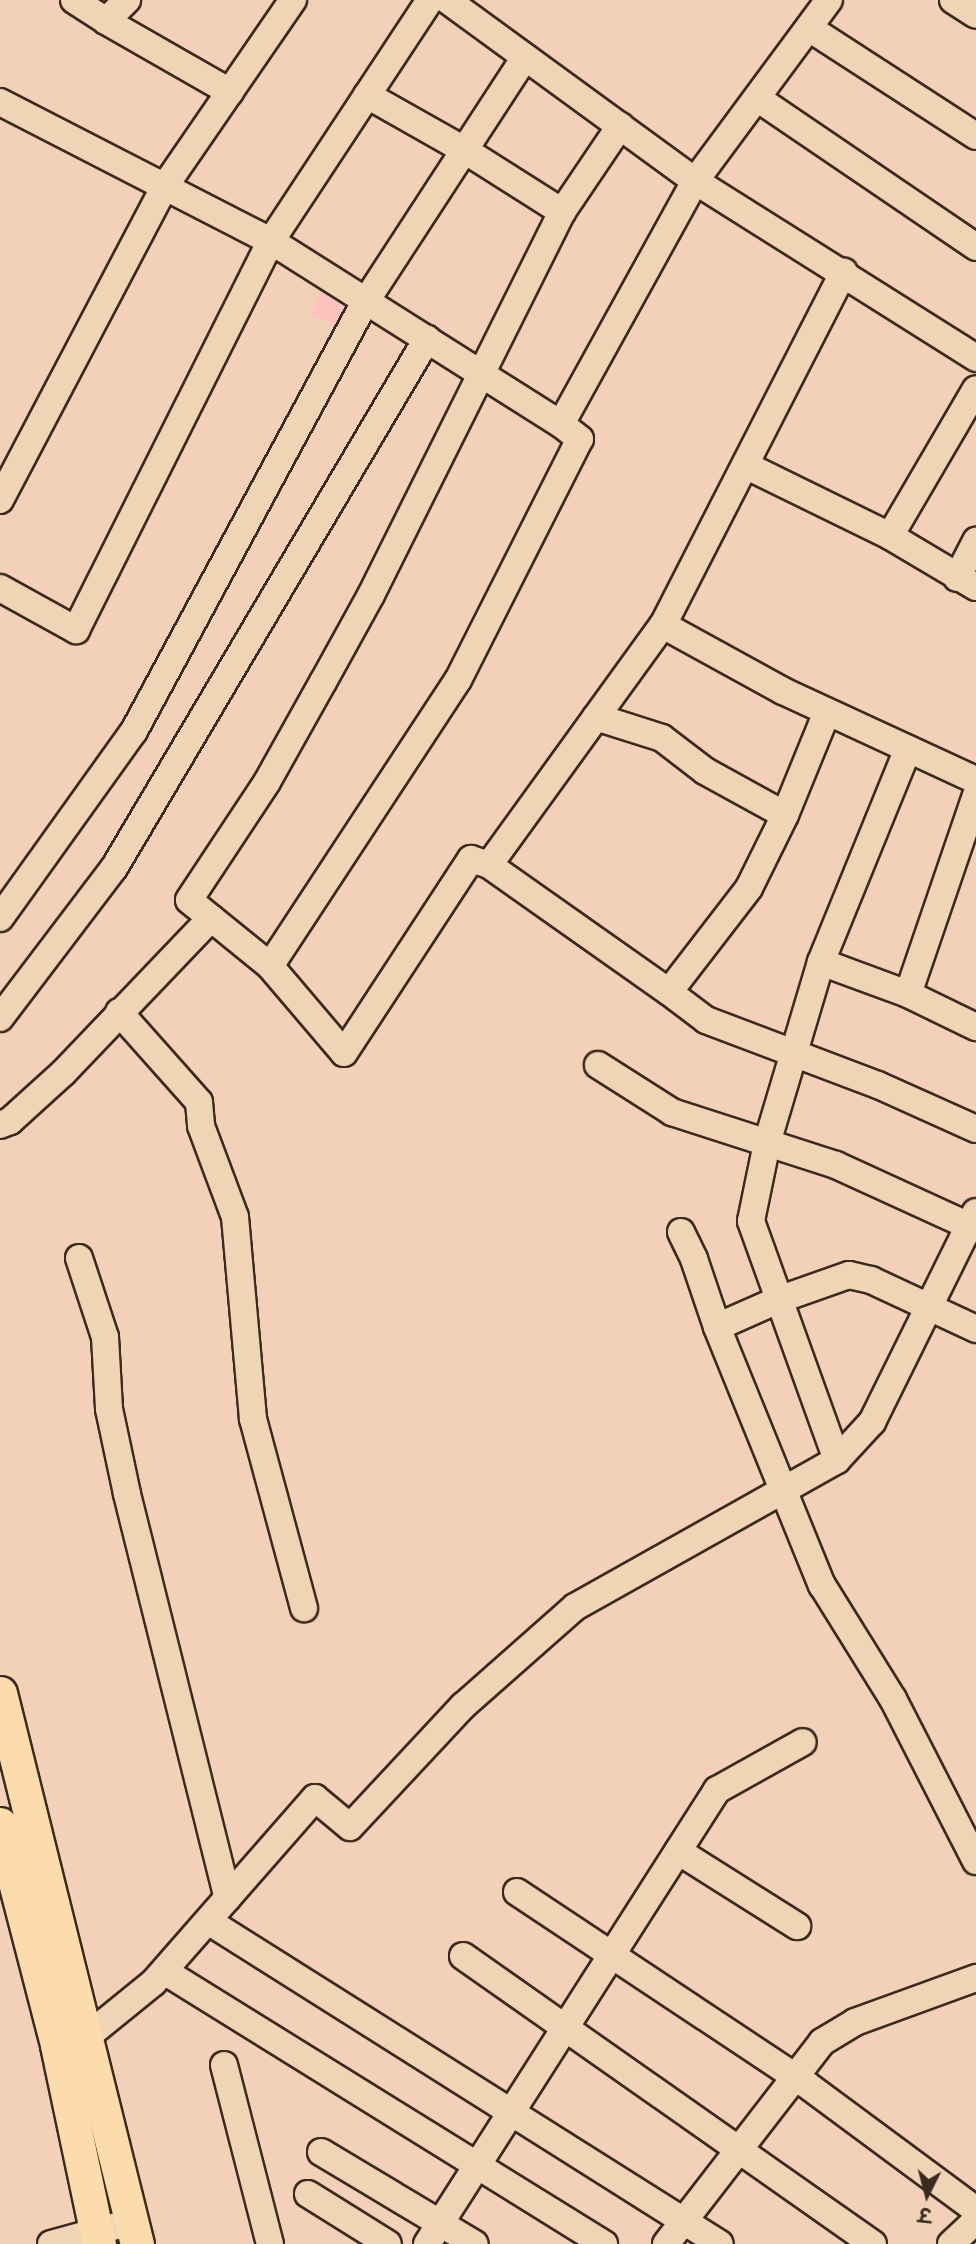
<!DOCTYPE html>
<html>
<head>
<meta charset="utf-8">
<style>
  body { margin:0 }
  #map { position:relative; width:976px; height:2244px; overflow:hidden; background:#f2d1b8; font-family:"Playpen Sans","Playpen Sans Deva",sans-serif }
  div>[style] { position:absolute }
  [style*='--x'] { left:calc(var(--x)*1px); top:calc(var(--y)*1px); width:calc(var(--w)*1px); rotate:calc(var(--a)*1deg) }
  .building>* { inset:0; background:#fdc1be }
  .roads { filter:drop-shadow(2px 0 #3b2a1e) drop-shadow(-2px 0 #3b2a1e) drop-shadow(0 2px #3b2a1e) drop-shadow(0 -2px #3b2a1e) }
  .minor>* { height:26px; margin:-13px; padding:0 13px; transform-origin:13px; border-radius:13px; background:#efd5b6 }
  .major>* { height:33px; margin:-16.5px; padding:0 16.5px; transform-origin:16.5px; border-radius:16.5px; background:#fcdcac }
  span { translate:-50% -50%; white-space:nowrap; text-align:center; line-height:1.15; -webkit-text-stroke:7px #efd5b6; paint-order:stroke }
  .north { position:absolute; left:892px; top:2160px; width:70px; height:70px; -webkit-text-stroke:5px #efd5b6; paint-order:stroke; rotate:186deg; font-size:19px; font-weight:700; line-height:28px; text-align:center; color:#3b2a1e }
  .north::after { content:''; display:block; margin:auto; width:24px; height:32px; background:#3b2a1e; clip-path:polygon(50% 0,100% 100%,50% 72%,0 100%) }
</style>
</head>
<body>
<div id="map">
  <div class="building">
    <div style="clip-path:polygon(321px 291px,344px 306px,335px 325px,311px 314px)"></div>
  </div>
  <div class="roads">
    <div class="minor">
      <div style="--x:74;--y:0;--w:38;--a:33"></div>
      <div style="--x:106;--y:21;--w:30;--a:-45"></div>
      <div style="--x:447;--y:0;--w:307;--a:36.1"></div>
      <div style="--x:695;--y:181;--w:332;--a:32.2"></div>
      <div style="--x:953;--y:0;--w:27;--a:33"></div>
      <div style="--x:106;--y:21;--w:143;--a:29.8"></div>
      <div style="--x:809;--y:28;--w:199;--a:32.9"></div>
      <div style="--x:367;--y:95;--w:114;--a:29.5"></div>
      <div style="--x:466;--y:151;--w:114;--a:32.4"></div>
      <div style="--x:757;--y:98;--w:265;--a:34.2"></div>
      <div style="--x:0;--y:102;--w:305;--a:27.2"></div>
      <div style="--x:271;--y:241;--w:343;--a:32.3"></div>
      <div style="--x:561;--y:424;--w:277;--a:-61.1"></div>
      <div style="--x:695;--y:181;--w:225;--a:-53.5"></div>
      <div style="--x:747;--y:466;--w:159;--a:26.1"></div>
      <div style="--x:890;--y:536;--w:100;--a:30.7"></div>
      <div style="--x:0;--y:500;--w:355;--a:-62.3"></div>
      <div style="--x:165;--y:186;--w:226;--a:-55.5"></div>
      <div style="--x:890;--y:536;--w:170;--a:-59.7"></div>
      <div style="--x:957;--y:578;--w:42;--a:-62.8"></div>
      <div style="--x:0;--y:588;--w:87;--a:28.9"></div>
      <div style="--x:76;--y:630;--w:435;--a:-63.4"></div>
      <div style="--x:271;--y:241;--w:289;--a:-56.6"></div>
      <div style="--x:663;--y:625;--w:137;--a:28.8"></div>
      <div style="--x:783;--y:691;--w:213;--a:24.8"></div>
      <div style="--x:827;--y:712;--w:111;--a:112.2"></div>
      <div style="--x:785;--y:815;--w:81;--a:116.3"></div>
      <div style="--x:749;--y:888;--w:131;--a:127.6"></div>
      <div style="--x:669;--y:992;--w:46;--a:37.1"></div>
      <div style="--x:706;--y:1020;--w:184;--a:20.7"></div>
      <div style="--x:878;--y:1085;--w:107;--a:24.2"></div>
      <div style="--x:596;--y:717;--w:69;--a:17.7"></div>
      <div style="--x:662;--y:738;--w:54;--a:37.5"></div>
      <div style="--x:705;--y:771;--w:91;--a:28.8"></div>
      <div style="--x:489;--y:865;--w:296;--a:-54.1"></div>
      <div style="--x:663;--y:625;--w:397;--a:-62.9"></div>
      <div style="--x:0;--y:918;--w:230;--a:-54.4"></div>
      <div style="--x:134;--y:731;--w:489;--a:-61.7"></div>
      <div style="--x:366;--y:301;--w:291;--a:-56.9"></div>
      <div style="--x:211;--y:918;--w:28;--a:-141"></div>
      <div style="--x:189;--y:900;--w:141;--a:-56.5"></div>
      <div style="--x:267;--y:782;--w:115;--a:-60.8"></div>
      <div style="--x:323;--y:682;--w:99;--a:-61.1"></div>
      <div style="--x:371;--y:595;--w:428;--a:-63.5"></div>
      <div style="--x:562;--y:212;--w:104;--a:-56"></div>
      <div style="--x:821;--y:962;--w:93;--a:20.2"></div>
      <div style="--x:908;--y:994;--w:76;--a:25.9"></div>
      <div style="--x:270;--y:966;--w:342;--a:-56.7"></div>
      <div style="--x:458;--y:680;--w:270;--a:-63.2"></div>
      <div style="--x:580;--y:439;--w:24;--a:-142"></div>
      <div style="--x:908;--y:994;--w:210;--a:-71.1"></div>
      <div style="--x:119;--y:1012;--w:120;--a:48.4"></div>
      <div style="--x:199;--y:1102;--w:24;--a:85"></div>
      <div style="--x:201;--y:1126;--w:97;--a:69.5"></div>
      <div style="--x:235;--y:1217;--w:203;--a:84.9"></div>
      <div style="--x:253;--y:1419;--w:196;--a:74.9"></div>
      <div style="--x:0;--y:1018;--w:188;--a:-52.8"></div>
      <div style="--x:114;--y:868;--w:615;--a:-59.39"></div>
      <div style="--x:598;--y:1065;--w:88;--a:32.4"></div>
      <div style="--x:672;--y:1112;--w:172;--a:17.9"></div>
      <div style="--x:836;--y:1165;--w:154;--a:24.6"></div>
      <div style="--x:0;--y:1125;--w:11;--a:-22"></div>
      <div style="--x:10;--y:1121;--w:72;--a:-42.2"></div>
      <div style="--x:63;--y:1073;--w:214;--a:-46.3"></div>
      <div style="--x:211;--y:918;--w:76;--a:39.1"></div>
      <div style="--x:270;--y:966;--w:114;--a:49.6"></div>
      <div style="--x:344;--y:1053;--w:232;--a:-56.8"></div>
      <div style="--x:471;--y:859;--w:19;--a:18"></div>
      <div style="--x:489;--y:865;--w:220;--a:35.2"></div>
      <div style="--x:681;--y:1232;--w:30;--a:64"></div>
      <div style="--x:694;--y:1259;--w:72;--a:71.3"></div>
      <div style="--x:717;--y:1327;--w:279;--a:67.9"></div>
      <div style="--x:822;--y:1585;--w:134;--a:58.1"></div>
      <div style="--x:893;--y:1699;--w:182;--a:62.9"></div>
      <div style="--x:79;--y:1258;--w:83;--a:71.8"></div>
      <div style="--x:105;--y:1337;--w:72;--a:86.8"></div>
      <div style="--x:109;--y:1409;--w:87;--a:78"></div>
      <div style="--x:127;--y:1494;--w:416;--a:76"></div>
      <div style="--x:717;--y:1327;--w:67;--a:-23.9"></div>
      <div style="--x:778;--y:1300;--w:75;--a:-19.4"></div>
      <div style="--x:849;--y:1275;--w:23;--a:13"></div>
      <div style="--x:871;--y:1280;--w:116;--a:25"></div>
      <div style="--x:837;--y:1460;--w:254;--a:-109.8"></div>
      <div style="--x:751;--y:1221;--w:80;--a:-78.4"></div>
      <div style="--x:767;--y:1143;--w:189;--a:-73.4"></div>
      <div style="--x:821;--y:962;--w:230;--a:-67.8"></div>
      <div style="--x:678;--y:1851;--w:141;--a:32.2"></div>
      <div style="--x:517;--y:1892;--w:348;--a:33.6"></div>
      <div style="--x:807;--y:2085;--w:210;--a:36.5"></div>
      <div style="--x:208;--y:1921;--w:605;--a:32.25"></div>
      <div style="--x:463;--y:1956;--w:501;--a:35.09"></div>
      <div style="--x:164;--y:1971;--w:518;--a:31.82"></div>
      <div style="--x:84;--y:2039;--w:89;--a:-39.1"></div>
      <div style="--x:153;--y:1983;--w:246;--a:-48.8"></div>
      <div style="--x:315;--y:1798;--w:45;--a:39.6"></div>
      <div style="--x:350;--y:1827;--w:166;--a:-47"></div>
      <div style="--x:463;--y:1706;--w:149;--a:-41.5"></div>
      <div style="--x:575;--y:1607;--w:300;--a:-29.3"></div>
      <div style="--x:837;--y:1460;--w:52;--a:-47.4"></div>
      <div style="--x:872;--y:1422;--w:234;--a:-63.7"></div>
      <div style="--x:224;--y:2065;--w:185;--a:75.6"></div>
      <div style="--x:321;--y:2152;--w:179;--a:30.9"></div>
      <div style="--x:308;--y:2194;--w:94;--a:32"></div>
      <div style="--x:51;--y:2244;--w:83;--a:-15.4"></div>
      <div style="--x:427;--y:2244;--w:539;--a:-57.43"></div>
      <div style="--x:717;--y:1790;--w:98;--a:-29.2"></div>
      <div style="--x:666;--y:2244;--w:255;--a:-52.3"></div>
      <div style="--x:822;--y:2042;--w:39;--a:-31"></div>
      <div style="--x:855;--y:2022;--w:129;--a:-20"></div>
      <div style="--x:951;--y:2244;--w:34;--a:-43"></div>
    </div>
    <div class="major">
      <div style="--x:0;--y:1693;--w:568;--a:76.04"></div>
      <div style="--x:0;--y:1824;--w:228;--a:75.5"></div>
      <div style="--x:57;--y:2045;--w:203;--a:78.1"></div>
    </div>
  </div>
  <div class="north">उ</div>
</div>
</body>
</html>
